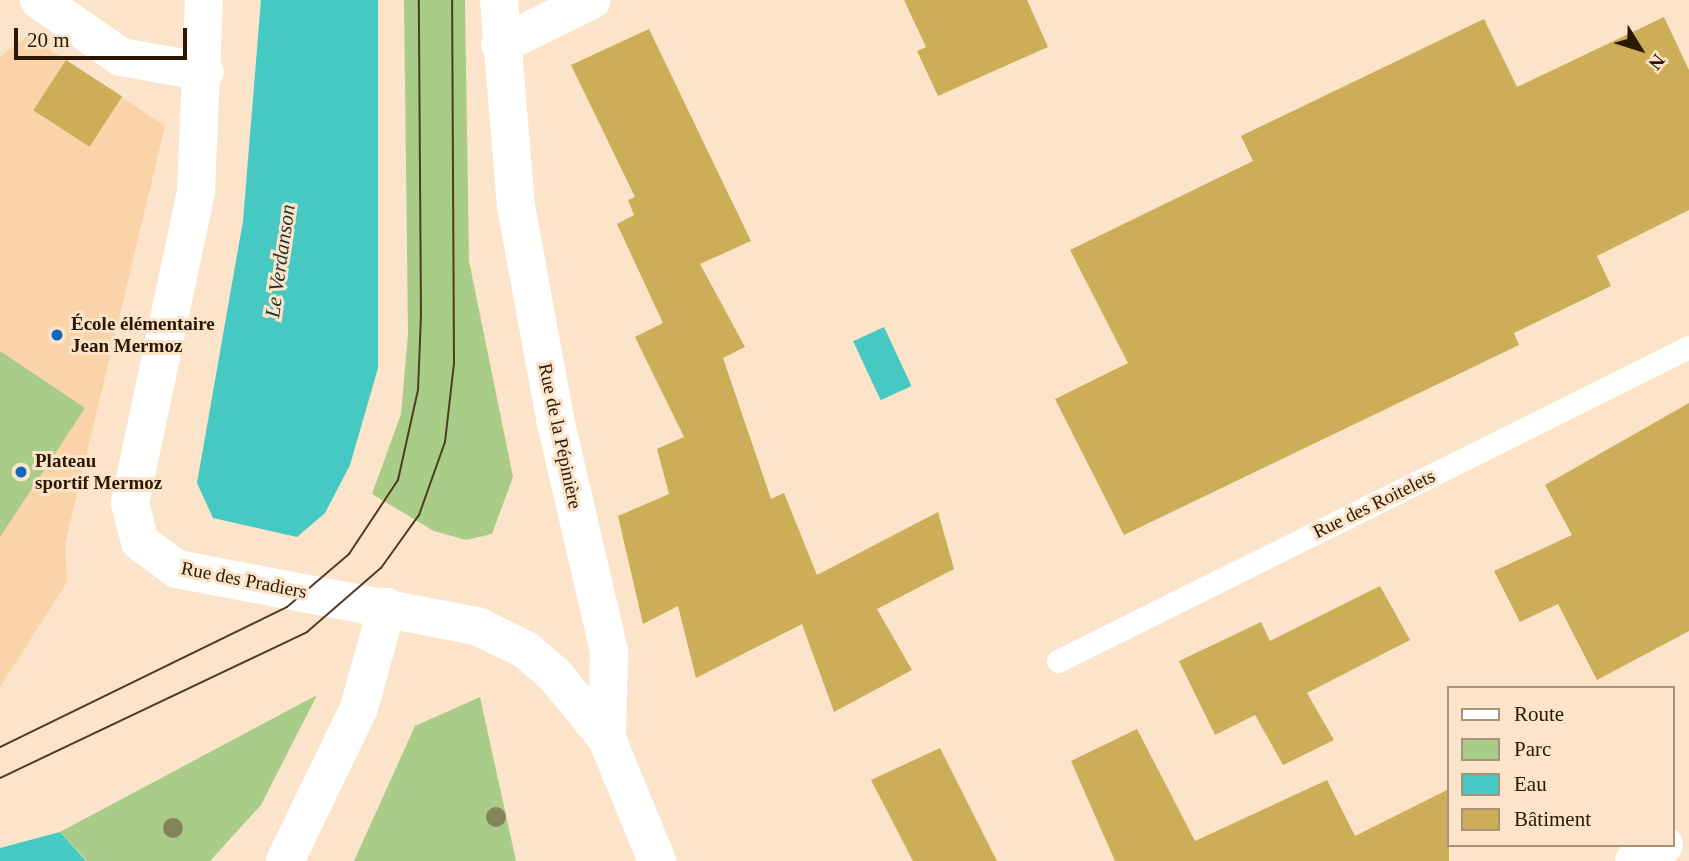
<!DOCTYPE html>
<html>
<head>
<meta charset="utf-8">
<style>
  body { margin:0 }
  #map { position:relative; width:1689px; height:861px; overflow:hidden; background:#fbe4c9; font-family:Georgia,serif }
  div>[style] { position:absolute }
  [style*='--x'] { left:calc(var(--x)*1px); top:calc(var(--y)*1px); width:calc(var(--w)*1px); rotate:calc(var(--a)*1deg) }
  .built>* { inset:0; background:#fad4a8 }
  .green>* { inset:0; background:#a9cd88 }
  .water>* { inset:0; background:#46c8c3; transform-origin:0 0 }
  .building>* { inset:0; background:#cbae57; transform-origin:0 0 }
  .lane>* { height:23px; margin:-11.5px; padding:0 11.5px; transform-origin:11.5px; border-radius:11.5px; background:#fff }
  .street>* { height:38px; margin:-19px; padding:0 19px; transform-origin:19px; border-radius:19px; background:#fff }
  .tram>* { height:2px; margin:-1px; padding:0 1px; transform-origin:1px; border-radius:1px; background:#513b24 }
  .trees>* { width:20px; height:20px; margin:-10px; border-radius:50%; background:#82855a }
  .dots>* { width:19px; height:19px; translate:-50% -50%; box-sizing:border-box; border:4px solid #fbe4c9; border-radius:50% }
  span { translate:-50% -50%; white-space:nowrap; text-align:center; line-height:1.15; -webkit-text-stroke:6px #fbe4c9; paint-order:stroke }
  .poi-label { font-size:19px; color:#2c1700; font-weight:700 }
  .left { translate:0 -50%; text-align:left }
  .street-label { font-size:19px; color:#2c1700 }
  .water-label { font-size:21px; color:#1e3433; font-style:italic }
  .legend { position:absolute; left:1447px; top:686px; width:228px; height:161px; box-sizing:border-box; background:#fbe4c9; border:2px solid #a89279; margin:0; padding:9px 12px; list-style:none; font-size:21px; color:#2c1700 }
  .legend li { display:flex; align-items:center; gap:14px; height:35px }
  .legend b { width:35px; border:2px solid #a89279 }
  .north { position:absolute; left:1605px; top:14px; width:70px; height:70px; -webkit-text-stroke:5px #fbe4c9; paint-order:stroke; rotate:128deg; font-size:19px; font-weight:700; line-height:28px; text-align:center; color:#2c1700 }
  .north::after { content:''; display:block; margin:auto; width:24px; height:32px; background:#2c1700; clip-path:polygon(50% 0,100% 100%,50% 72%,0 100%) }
  .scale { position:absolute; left:14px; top:28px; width:173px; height:32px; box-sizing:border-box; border:4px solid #2c1700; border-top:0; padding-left:9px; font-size:21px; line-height:24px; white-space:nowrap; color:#2c1700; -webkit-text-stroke:5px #fbe4c9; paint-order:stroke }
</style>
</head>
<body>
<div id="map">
  <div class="built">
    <div style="clip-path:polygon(28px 35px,165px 126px,65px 544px,67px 582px,0 687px,0 57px)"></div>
  </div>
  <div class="green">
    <div style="clip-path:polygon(404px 0,465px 0,469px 261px,513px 477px,492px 534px,466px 540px,434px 531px,372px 494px,401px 414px,408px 334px)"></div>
    <div style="clip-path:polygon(0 351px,85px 408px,0 537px)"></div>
    <div style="clip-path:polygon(317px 695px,261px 805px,210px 861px,87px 861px,60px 832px)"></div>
    <div style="clip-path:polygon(480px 697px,516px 861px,354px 861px,415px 726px)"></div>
  </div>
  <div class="water">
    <div style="clip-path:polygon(261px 0,378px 0,378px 368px,350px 465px,325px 513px,297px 537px,213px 518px,197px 483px,243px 221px)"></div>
    <div style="left:884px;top:327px;width:65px;height:34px;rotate:65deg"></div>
    <div style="clip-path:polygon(60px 832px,86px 861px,0 861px,0 848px)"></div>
  </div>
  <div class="building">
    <div style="clip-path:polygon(904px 0,1027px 0,1048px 47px,938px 96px,917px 51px,926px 47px)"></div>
    <div style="clip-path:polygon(1664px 17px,1689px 70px,1689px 210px,1597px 256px,1611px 286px,1514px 333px,1519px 345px,1124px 535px,1055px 399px,1128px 363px,1070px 250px,1253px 161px,1241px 136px,1484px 19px,1517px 87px)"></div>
    <div style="clip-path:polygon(649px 29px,751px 241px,700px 264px,745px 347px,723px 358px,771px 499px,784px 493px,817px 575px,938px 512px,954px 569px,877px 609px,912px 670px,834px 712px,802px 624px,696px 678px,678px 606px,643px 624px,618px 516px,669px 494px,657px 449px,684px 437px,635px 337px,663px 323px,617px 224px,634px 215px,628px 200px,635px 197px,571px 65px)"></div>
    <div style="left:66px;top:60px;width:67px;height:60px;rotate:33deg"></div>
    <div style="clip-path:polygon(1689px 403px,1689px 631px,1597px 680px,1558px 604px,1520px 622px,1494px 571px,1572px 535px,1545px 485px)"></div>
    <div style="clip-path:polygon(1380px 586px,1410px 640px,1307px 693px,1334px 740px,1283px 765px,1255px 715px,1215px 735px,1179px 661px,1261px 622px,1270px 641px)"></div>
    <div style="clip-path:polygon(1137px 729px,1195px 841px,1327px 780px,1355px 836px,1449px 789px,1449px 861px,1115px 861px,1071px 761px)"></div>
    <div style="clip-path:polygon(940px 748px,997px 861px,913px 861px,871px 780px)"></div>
  </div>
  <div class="lane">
    <div style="--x:1058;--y:661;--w:705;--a:-26.46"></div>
  </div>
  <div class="street">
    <div style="--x:39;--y:0;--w:100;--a:34.8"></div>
    <div style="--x:121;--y:57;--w:85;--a:10.1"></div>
    <div style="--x:204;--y:0;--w:192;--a:92.4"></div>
    <div style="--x:196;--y:192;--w:318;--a:102"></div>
    <div style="--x:130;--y:503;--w:40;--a:75.6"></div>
    <div style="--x:140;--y:542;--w:46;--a:36.1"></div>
    <div style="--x:177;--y:569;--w:305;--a:10.8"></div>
    <div style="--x:477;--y:626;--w:55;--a:26.1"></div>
    <div style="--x:526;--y:650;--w:38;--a:41"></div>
    <div style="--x:555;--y:675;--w:82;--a:50.9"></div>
    <div style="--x:499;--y:0;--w:207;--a:85.3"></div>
    <div style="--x:516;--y:206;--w:217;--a:79.6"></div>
    <div style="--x:555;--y:419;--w:238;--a:76.9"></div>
    <div style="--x:609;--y:651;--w:88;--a:91.3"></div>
    <div style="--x:607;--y:739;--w:132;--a:67.7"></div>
    <div style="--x:500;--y:45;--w:102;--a:-26.1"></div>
    <div style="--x:285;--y:861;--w:170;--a:-64.2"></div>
    <div style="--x:359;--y:708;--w:105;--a:-74.5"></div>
    <div style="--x:1634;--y:861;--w:34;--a:-28"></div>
  </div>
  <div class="tram">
    <div style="--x:0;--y:747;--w:319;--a:-26"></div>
    <div style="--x:287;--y:607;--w:82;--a:-40.5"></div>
    <div style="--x:349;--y:554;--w:89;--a:-56.5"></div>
    <div style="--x:398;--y:480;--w:92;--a:-77.5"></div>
    <div style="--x:418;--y:390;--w:74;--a:-87.7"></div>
    <div style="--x:421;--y:316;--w:316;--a:-90.4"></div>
    <div style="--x:0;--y:778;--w:340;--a:-25.4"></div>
    <div style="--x:307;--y:632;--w:98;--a:-40.9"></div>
    <div style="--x:381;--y:568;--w:65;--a:-54.4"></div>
    <div style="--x:419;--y:515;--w:77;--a:-70.4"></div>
    <div style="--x:445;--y:442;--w:80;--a:-83.5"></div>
    <div style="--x:454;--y:363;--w:363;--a:-90.3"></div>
  </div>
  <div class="trees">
    <div style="left:496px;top:817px"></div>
    <div style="left:173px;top:828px"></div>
  </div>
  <div class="dots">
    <div style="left:57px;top:335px;background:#0e6ab7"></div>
    <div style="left:21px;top:472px;background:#0e6ab7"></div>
  </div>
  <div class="poi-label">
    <span class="left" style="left:71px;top:335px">École élémentaire<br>Jean Mermoz</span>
    <span class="left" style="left:35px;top:472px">Plateau<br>sportif Mermoz</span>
  </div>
  <div class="street-label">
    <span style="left:560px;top:436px;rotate:78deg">Rue de la Pépinière</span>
    <span style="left:1374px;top:504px;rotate:-26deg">Rue des Roitelets</span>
    <span style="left:244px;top:580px;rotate:11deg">Rue des Pradiers</span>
  </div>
  <div class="water-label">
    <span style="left:280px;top:261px;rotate:-82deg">Le Verdanson</span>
  </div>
  <ul class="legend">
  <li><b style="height:9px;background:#fff"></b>Route</li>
  <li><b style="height:19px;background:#a9cd88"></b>Parc</li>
  <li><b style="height:19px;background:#46c8c3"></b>Eau</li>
  <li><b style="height:19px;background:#cbae57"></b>Bâtiment</li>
  </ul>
  <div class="north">N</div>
  <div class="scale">20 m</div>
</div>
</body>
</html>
